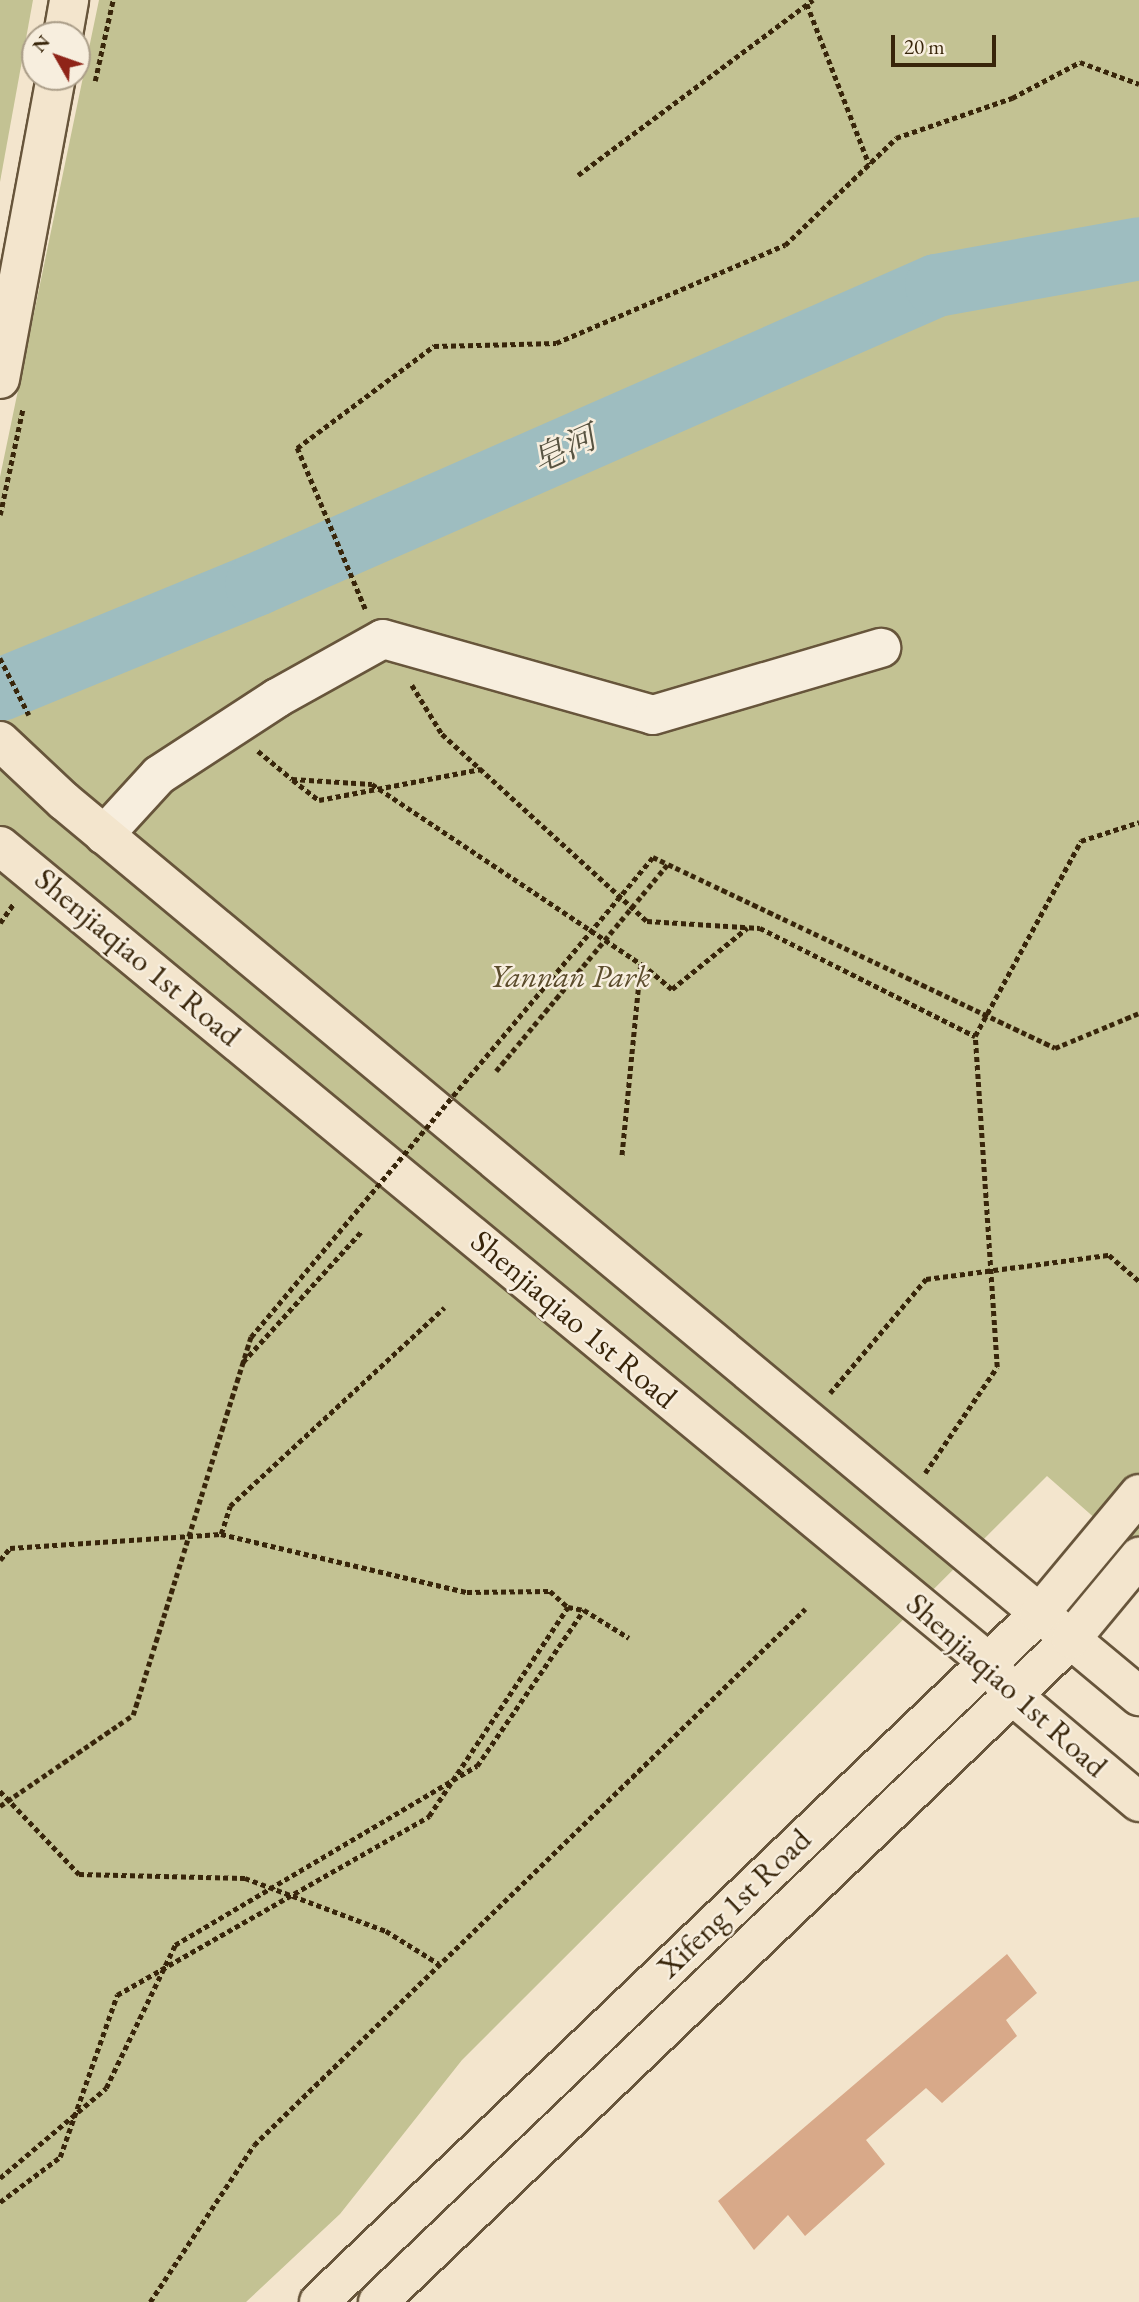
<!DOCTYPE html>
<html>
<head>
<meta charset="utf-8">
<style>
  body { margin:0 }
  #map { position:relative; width:1139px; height:2302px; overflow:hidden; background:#f3e5cd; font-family:"EB Garamond","Noto Serif SC",serif }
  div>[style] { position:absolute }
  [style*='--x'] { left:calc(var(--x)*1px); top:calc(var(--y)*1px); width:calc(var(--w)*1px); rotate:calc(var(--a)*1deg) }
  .green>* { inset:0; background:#c3c293 }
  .river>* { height:63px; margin:-31.5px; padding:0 31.5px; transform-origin:31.5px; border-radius:31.5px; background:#9ebdc0 }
  .building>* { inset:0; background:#d8a989 }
  .path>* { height:4.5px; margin-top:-2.25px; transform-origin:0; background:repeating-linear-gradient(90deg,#38250a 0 5px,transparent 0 8.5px) }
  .roads { filter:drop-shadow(2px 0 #67553b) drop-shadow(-2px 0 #67553b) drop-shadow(0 2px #67553b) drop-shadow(0 -2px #67553b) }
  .minor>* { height:38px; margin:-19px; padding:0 19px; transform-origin:19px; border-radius:19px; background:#f7eede }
  .major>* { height:38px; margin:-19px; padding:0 19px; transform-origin:19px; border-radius:19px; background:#f3e5cd }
  .highway>* { height:38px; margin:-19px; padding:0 19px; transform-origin:19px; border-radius:19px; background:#f3e5cd }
  .path-bridge>* { height:4.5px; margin-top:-2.25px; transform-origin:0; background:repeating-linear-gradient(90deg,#38250a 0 5px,transparent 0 8.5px) }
  span { translate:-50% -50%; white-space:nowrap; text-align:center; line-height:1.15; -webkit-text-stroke:5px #f7eede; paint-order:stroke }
  .street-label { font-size:32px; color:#38250a }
  .park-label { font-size:32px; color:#5b4c2c; font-style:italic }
  .water-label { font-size:33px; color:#575341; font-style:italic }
  .north { position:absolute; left:21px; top:21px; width:70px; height:70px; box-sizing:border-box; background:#f7eede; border:2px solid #ab9e89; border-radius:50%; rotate:310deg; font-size:19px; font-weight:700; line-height:28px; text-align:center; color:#38250a }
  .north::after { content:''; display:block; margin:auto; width:24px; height:32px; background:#8f2418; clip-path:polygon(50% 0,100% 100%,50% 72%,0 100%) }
  .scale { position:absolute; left:891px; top:35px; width:105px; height:32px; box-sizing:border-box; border:4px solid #38250a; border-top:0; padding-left:9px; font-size:21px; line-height:24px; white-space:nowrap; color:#38250a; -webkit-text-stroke:5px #f7eede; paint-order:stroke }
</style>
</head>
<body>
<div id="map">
  <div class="green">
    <div style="clip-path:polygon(0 0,33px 0,0 182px)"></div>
    <div style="clip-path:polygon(99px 0,1139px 0,1139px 1557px,1047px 1476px,462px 2060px,340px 2214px,246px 2302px,0 2302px,0 477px)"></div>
  </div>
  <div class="river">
    <div style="--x:0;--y:689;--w:277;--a:-22.3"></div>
    <div style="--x:256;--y:584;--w:743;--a:-23.74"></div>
    <div style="--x:936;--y:285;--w:206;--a:-10.3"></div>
  </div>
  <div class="building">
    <div style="clip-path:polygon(1007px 1954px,1037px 1993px,1006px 2020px,1017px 2036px,942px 2103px,926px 2088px,866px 2140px,885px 2164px,805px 2236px,788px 2215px,754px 2250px,718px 2201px)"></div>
  </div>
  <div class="path">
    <div style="--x:807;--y:4;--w:172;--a:68.8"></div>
    <div style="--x:95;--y:81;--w:83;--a:-77.5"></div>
    <div style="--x:578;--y:175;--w:293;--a:-36.7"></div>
    <div style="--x:0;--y:515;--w:109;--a:-77.9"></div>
    <div style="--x:365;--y:609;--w:175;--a:-112.9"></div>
    <div style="--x:297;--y:448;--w:171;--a:-36.7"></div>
    <div style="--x:434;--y:346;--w:122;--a:-1.4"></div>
    <div style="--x:556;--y:343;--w:249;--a:-23.2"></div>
    <div style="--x:785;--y:245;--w:154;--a:-43.9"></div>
    <div style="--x:896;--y:138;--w:123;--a:-19"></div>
    <div style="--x:1012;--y:98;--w:77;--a:-27.9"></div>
    <div style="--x:1080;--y:62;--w:63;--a:20.4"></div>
    <div style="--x:0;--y:658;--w:64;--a:63"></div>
    <div style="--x:412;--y:685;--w:57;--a:58.5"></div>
    <div style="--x:442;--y:734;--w:277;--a:42.4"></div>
    <div style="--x:647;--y:921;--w:113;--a:3.5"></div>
    <div style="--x:760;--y:928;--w:241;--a:26.7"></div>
    <div style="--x:258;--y:751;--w:44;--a:39.5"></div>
    <div style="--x:292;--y:779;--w:80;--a:3.6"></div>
    <div style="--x:372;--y:784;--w:324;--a:33.8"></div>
    <div style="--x:641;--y:964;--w:194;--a:95.6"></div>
    <div style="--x:293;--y:780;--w:33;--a:38"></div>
    <div style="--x:319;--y:800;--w:165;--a:-10.8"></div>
    <div style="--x:0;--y:923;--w:24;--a:-55"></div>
    <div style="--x:642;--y:964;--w:39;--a:40"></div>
    <div style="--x:672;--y:989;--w:97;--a:-39.1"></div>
    <div style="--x:243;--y:1362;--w:176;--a:-47.8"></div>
    <div style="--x:830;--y:1393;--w:149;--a:-49.9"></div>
    <div style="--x:926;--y:1279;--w:185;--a:-7.5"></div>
    <div style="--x:1109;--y:1255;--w:40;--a:41"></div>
    <div style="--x:925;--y:1473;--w:128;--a:-55.8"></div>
    <div style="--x:997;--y:1367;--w:332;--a:-93.8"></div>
    <div style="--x:975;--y:1036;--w:222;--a:-61.5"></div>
    <div style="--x:1081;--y:841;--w:61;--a:-18.1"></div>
    <div style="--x:221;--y:1534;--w:253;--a:13.3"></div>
    <div style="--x:467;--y:1592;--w:83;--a:-0.7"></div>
    <div style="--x:550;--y:1591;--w:24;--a:42"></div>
    <div style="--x:568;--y:1607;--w:16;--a:11"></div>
    <div style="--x:584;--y:1610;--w:53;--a:31.9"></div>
    <div style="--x:0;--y:1560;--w:16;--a:-50"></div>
    <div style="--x:10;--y:1548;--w:211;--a:-3.8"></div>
    <div style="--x:221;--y:1534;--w:29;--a:-72"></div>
    <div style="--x:230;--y:1506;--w:292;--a:-42.8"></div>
    <div style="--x:0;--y:1791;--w:115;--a:46.4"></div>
    <div style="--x:79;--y:1874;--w:166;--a:1.4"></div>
    <div style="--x:245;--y:1878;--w:151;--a:20.6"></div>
    <div style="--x:386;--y:1931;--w:62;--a:31.9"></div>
    <div style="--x:0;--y:2178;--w:139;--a:-40.3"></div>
    <div style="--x:106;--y:2088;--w:159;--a:-64.2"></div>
    <div style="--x:175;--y:1945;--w:351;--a:-30.7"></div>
    <div style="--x:477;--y:1766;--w:189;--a:-55.6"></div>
    <div style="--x:0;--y:2202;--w:75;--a:-36.9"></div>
    <div style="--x:60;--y:2157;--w:172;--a:-70.6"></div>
    <div style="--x:117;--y:1995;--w:360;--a:-29.8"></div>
    <div style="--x:429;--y:1816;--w:251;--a:-56.4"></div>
    <div style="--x:150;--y:2302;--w:188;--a:-56.5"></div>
    <div style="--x:254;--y:2145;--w:769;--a:-44.21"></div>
  </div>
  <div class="roads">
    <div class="minor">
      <div style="--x:104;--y:835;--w:81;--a:-47.5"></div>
      <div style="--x:159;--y:775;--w:141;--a:-33.1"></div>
      <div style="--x:277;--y:698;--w:121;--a:-29.1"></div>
      <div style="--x:383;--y:639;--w:280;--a:15.7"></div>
      <div style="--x:653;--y:715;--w:238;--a:-16.4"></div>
    </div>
    <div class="major">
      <div style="--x:0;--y:741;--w:88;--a:43.2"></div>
      <div style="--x:64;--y:801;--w:1399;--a:39.78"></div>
      <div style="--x:0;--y:846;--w:1280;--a:39.55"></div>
      <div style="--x:987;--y:1661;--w:42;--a:53.7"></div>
      <div style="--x:1012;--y:1695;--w:166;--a:40.1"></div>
      <div style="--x:319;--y:2302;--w:996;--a:-43.7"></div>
      <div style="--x:1039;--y:1614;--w:156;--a:-50.2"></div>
      <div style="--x:378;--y:2302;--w:959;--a:-43.73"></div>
      <div style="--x:1071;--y:1639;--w:107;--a:-50.3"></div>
    </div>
    <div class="highway">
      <div style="--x:63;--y:35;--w:36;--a:-80"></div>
      <div style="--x:0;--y:379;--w:307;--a:-79.5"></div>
    </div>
  </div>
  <div class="path-bridge">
    <div style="--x:496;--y:1071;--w:269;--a:-50.3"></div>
    <div style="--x:0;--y:1806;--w:161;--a:-34.4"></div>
    <div style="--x:133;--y:1715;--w:396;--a:-72.7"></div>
    <div style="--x:251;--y:1337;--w:626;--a:-50.05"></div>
    <div style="--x:653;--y:857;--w:445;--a:25.4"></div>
    <div style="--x:1055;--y:1048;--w:91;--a:-22.6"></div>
  </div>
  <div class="street-label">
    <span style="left:138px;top:957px;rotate:40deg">Shenjiaqiao 1st Road</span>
    <span style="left:574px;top:1319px;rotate:40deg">Shenjiaqiao 1st Road</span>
    <span style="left:1007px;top:1685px;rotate:42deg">Shenjiaqiao 1st Road</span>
    <span style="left:734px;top:1903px;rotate:-44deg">Xifeng 1st Road</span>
  </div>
  <div class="park-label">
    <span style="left:570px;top:976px">Yannan Park</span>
  </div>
  <div class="water-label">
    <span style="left:564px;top:449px;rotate:-24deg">皂河</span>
  </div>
  <div class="north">N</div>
  <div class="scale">20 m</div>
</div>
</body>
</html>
